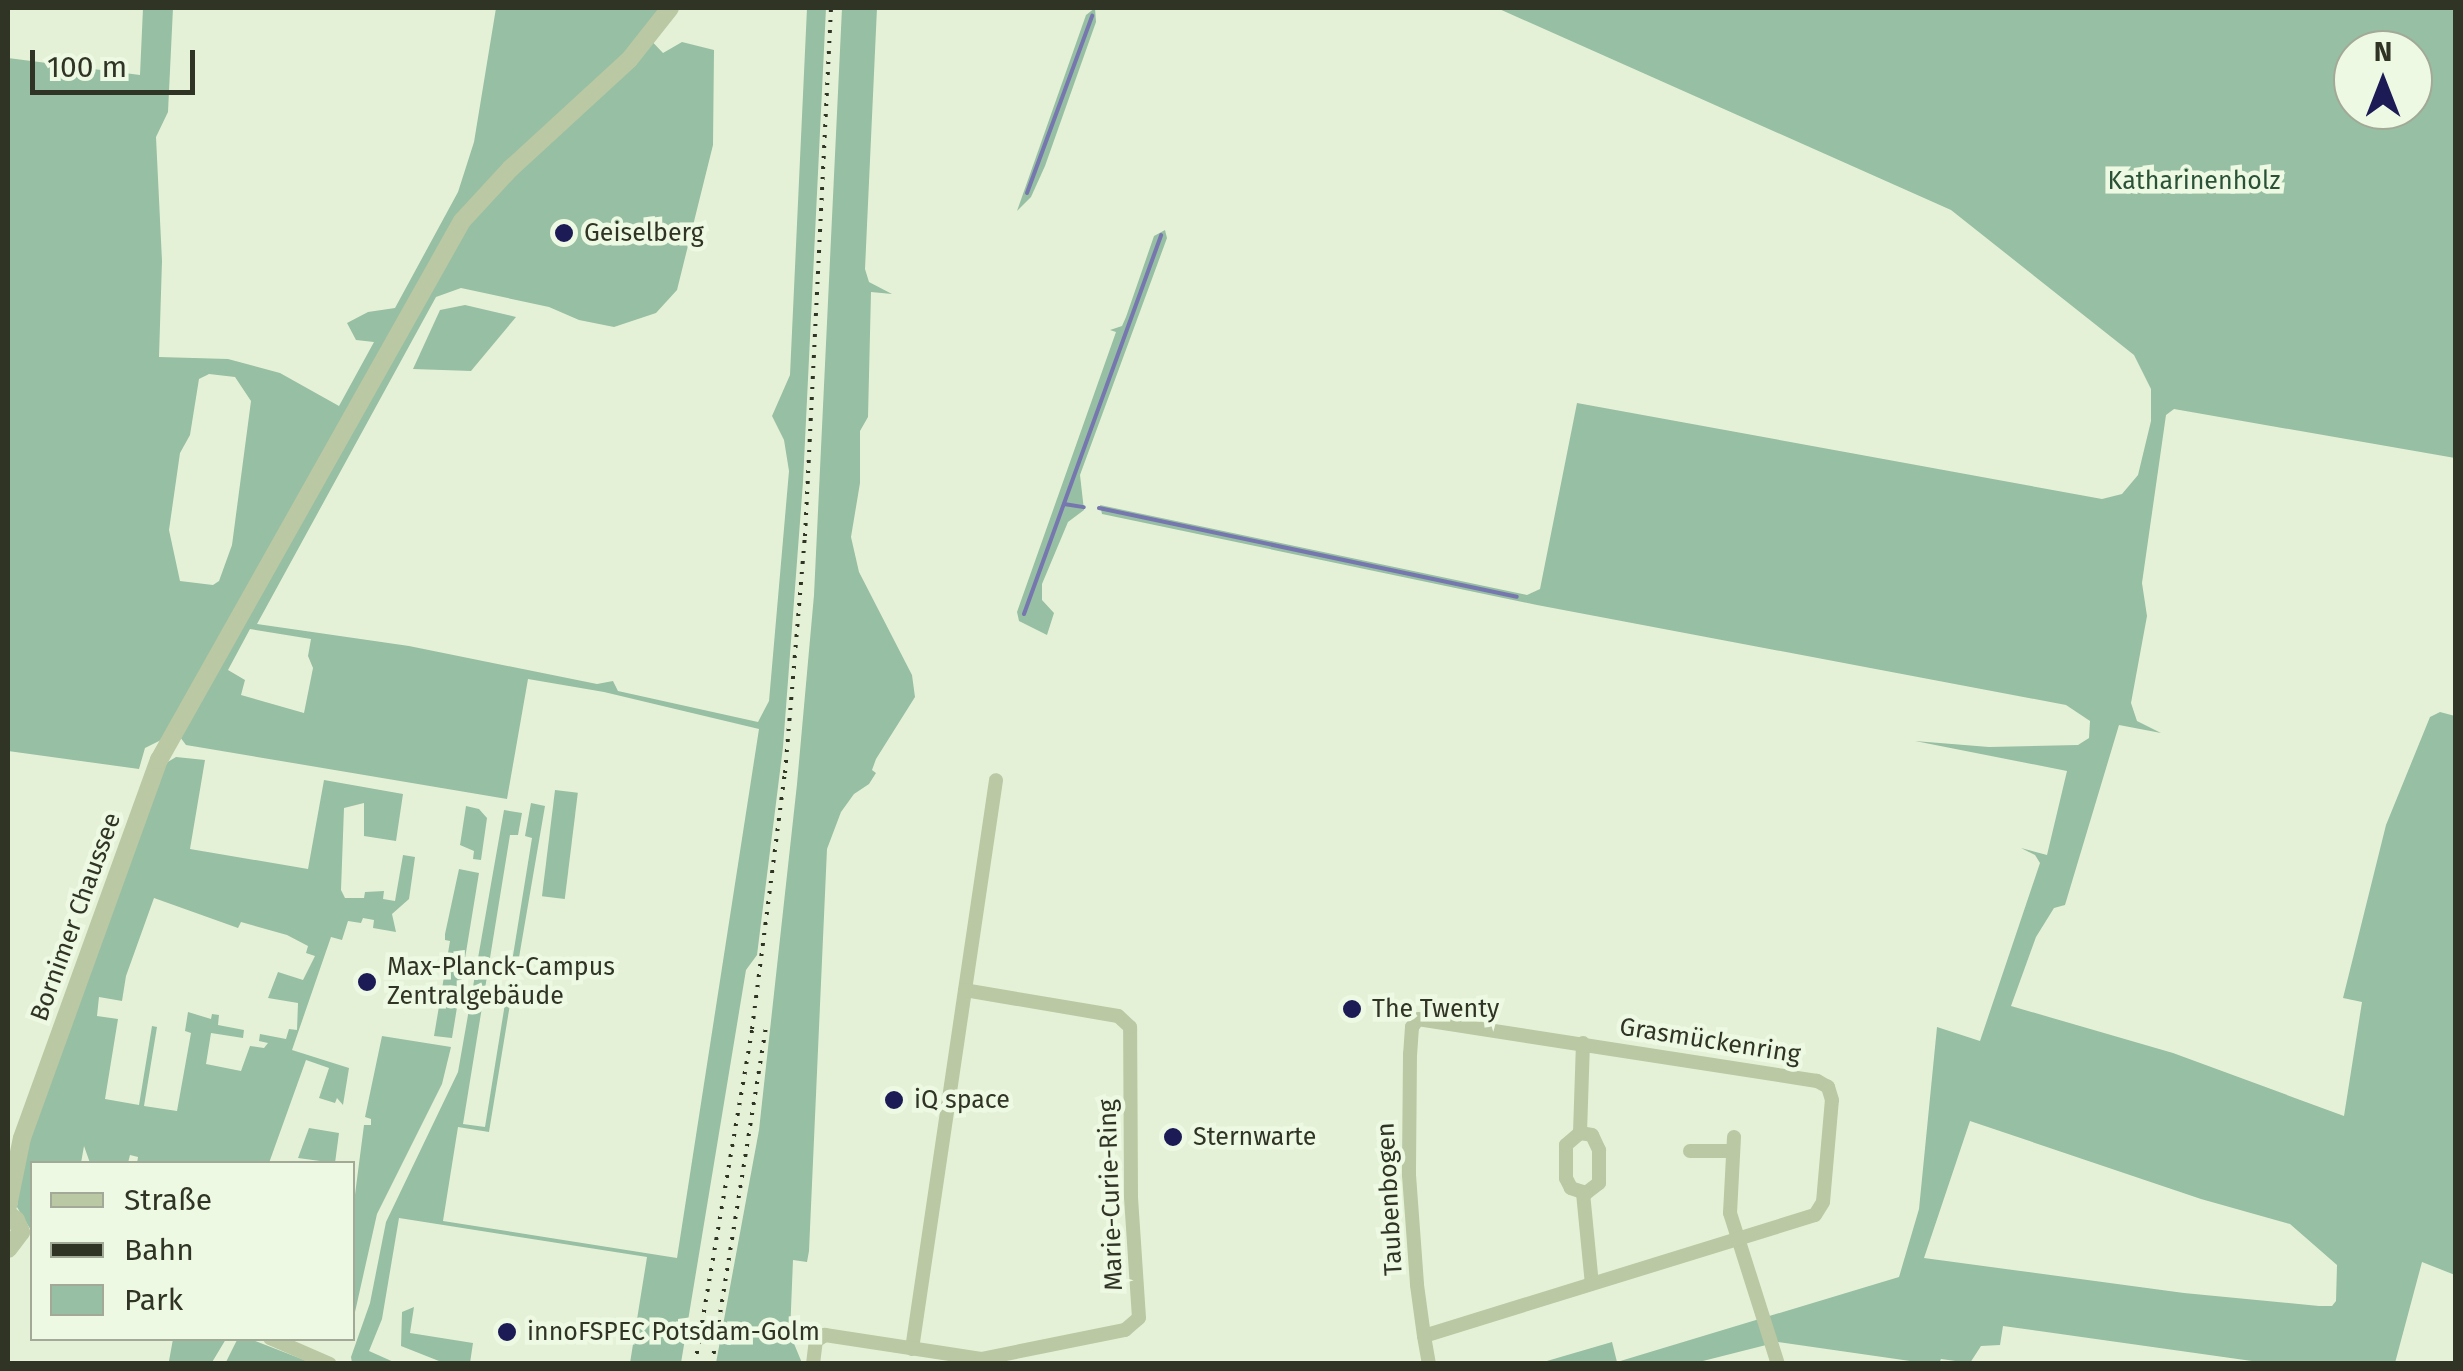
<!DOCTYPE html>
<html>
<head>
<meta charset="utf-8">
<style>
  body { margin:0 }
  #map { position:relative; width:2463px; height:1371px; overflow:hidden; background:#e5f1d7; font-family:"Fira Sans",sans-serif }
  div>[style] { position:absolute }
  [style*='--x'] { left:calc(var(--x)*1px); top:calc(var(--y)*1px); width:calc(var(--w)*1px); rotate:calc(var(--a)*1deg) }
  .green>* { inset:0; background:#97bfa3; transform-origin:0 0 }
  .stream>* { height:4px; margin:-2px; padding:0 2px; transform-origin:2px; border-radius:2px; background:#7677ae }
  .minor>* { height:14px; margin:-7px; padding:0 7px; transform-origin:7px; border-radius:7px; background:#bac8a3 }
  .tertiary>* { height:18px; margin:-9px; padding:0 9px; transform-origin:9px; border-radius:9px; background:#bac8a3 }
  .rail>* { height:4px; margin-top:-2px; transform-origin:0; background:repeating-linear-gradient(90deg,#303425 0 2.5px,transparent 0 10.5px) }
  .dots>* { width:28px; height:28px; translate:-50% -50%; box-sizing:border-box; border:5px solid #eef9e3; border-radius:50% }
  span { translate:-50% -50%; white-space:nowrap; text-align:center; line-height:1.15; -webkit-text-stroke:9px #eef9e3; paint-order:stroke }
  .park-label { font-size:25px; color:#295236 }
  .poi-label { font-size:25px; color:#303425 }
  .left { translate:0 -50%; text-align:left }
  .street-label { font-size:25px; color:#303425 }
  .frame { position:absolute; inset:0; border:10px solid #303425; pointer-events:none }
  .legend { position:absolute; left:30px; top:1161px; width:325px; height:180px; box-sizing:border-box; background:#eef9e3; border:2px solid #a2aa97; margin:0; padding:12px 18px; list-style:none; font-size:30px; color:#303425 }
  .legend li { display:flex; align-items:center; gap:20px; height:50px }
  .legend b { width:50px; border:2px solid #a2aa97 }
  .north { position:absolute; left:2333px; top:30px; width:100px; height:100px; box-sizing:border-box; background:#eef9e3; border:2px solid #a2aa97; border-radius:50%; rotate:0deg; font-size:28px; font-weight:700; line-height:40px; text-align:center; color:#303425 }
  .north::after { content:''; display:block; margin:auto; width:35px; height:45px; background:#1c1b55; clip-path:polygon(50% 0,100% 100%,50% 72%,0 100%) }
  .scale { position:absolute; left:30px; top:50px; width:165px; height:45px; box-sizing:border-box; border:5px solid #303425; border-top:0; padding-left:12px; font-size:30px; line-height:35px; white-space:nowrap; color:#303425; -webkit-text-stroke:8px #eef9e3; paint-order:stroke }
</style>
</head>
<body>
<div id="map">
  <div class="green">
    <div style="clip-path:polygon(evenodd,143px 8px,173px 8px,168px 112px,156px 137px,162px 261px,159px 357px,228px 359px,280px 373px,339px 406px,374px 342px,356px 340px,347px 323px,368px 312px,395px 308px,458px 192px,474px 142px,496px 8px,662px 8px,644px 33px,663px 53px,682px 42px,714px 50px,713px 145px,677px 290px,656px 313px,614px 327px,579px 320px,549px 307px,461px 288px,436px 297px,257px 624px,409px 646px,597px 684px,613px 681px,618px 691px,758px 722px,769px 701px,789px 471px,784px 440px,772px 416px,790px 375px,807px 8px,826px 8px,803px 482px,783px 747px,757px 955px,746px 970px,681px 1363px,630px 1363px,647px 1257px,399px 1218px,382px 1319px,369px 1351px,396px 1363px,352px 1363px,351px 1357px,370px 1303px,386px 1222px,458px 1072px,504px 810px,522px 813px,518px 835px,510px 835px,463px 1124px,485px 1127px,508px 985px,513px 986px,489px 1132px,458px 1127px,443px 1221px,677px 1258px,759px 729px,604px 692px,528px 679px,507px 799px,186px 745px,180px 737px,167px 737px,145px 748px,139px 769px,8px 751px,8px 58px,140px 75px,143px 8px,209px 374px,235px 377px,251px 401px,232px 545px,219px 581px,213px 585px,180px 581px,169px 530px,180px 453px,190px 435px,199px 379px,209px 374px,143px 8px,250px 629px,311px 639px,308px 656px,313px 668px,304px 713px,241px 695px,245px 680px,228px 670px,250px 629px)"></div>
    <div style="clip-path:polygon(842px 8px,877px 8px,865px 269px,869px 282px,892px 294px,871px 292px,868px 417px,860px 431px,860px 483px,851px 537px,859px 572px,912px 675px,915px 697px,876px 759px,872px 770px,876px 773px,869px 784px,854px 794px,841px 812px,827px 849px,809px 1251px,807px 1262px,793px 1260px,790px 1334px,802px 1363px,716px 1363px,759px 1130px,797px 784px,814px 595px)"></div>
    <div style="clip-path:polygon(1095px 8px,1096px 22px,1045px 166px,1031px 197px,1017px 211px,1086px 15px)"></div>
    <div style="clip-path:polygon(evenodd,1497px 8px,2455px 8px,2455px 458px,2174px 409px,2166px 415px,2142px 583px,2147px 616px,2131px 703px,2137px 721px,2161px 733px,2119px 725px,2065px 905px,2054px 908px,2036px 937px,2011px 1006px,2173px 1053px,2344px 1116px,2362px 1002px,2343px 998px,2386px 825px,2430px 717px,2440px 712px,2455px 716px,2455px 1275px,2422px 1262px,2395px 1363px,2266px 1363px,2003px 1326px,2000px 1345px,1981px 1346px,1970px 1363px,1941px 1359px,1939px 1363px,1924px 1363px,1778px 1342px,1695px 1363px,1540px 1363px,1612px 1342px,1617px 1362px,1899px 1277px,1919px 1209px,1937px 1027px,1980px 1041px,2040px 863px,2035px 855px,2021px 848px,2047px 855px,2067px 771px,1915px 741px,1989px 747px,2078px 745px,2089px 738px,2090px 721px,2066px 705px,1537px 605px,1102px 514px,1100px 505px,1527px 595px,1540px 589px,1577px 403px,2102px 499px,2122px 494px,2138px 475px,2151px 421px,2151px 389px,2134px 355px,1951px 210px,1497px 8px,2353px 50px,2413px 50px,2413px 110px,2353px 110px,2353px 50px,1497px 8px,1970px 1121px,2201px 1199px,2290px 1224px,2337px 1265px,2336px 1301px,2332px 1306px,2319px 1306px,2184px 1293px,1924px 1258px,1970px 1121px)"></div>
    <div style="clip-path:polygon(1165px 230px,1167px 238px,1080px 475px,1084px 510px,1068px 522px,1042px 584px,1042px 600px,1054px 613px,1047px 635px,1019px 621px,1017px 612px,1116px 332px,1110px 330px,1122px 326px,1126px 317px,1154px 236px)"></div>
    <div style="clip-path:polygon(465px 305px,516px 317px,471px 371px,413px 369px,440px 310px)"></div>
    <div style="clip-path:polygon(evenodd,176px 757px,205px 760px,190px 849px,308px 869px,324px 780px,403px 794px,396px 841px,364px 836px,364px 803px,344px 808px,341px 890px,345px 898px,364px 898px,365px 892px,384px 891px,383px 899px,395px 901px,403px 855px,415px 857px,409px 899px,392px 914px,396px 932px,373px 928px,374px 920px,363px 918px,361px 923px,348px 921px,342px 940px,331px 937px,292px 1050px,349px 1068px,343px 1105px,337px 1098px,335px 1103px,319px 1098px,329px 1068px,306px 1060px,269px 1163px,137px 1163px,138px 1157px,130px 1155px,128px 1163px,90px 1163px,84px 1146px,81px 1163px,32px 1164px,32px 1232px,17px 1207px,22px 1159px,166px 763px,176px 757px,154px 898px,238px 928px,241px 922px,287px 935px,308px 946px,306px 953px,315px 956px,303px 980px,278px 972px,268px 998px,298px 1003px,297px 1030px,289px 1029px,286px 1039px,260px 1034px,259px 1041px,268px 1043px,264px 1048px,250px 1046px,241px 1071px,206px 1064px,211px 1033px,243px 1038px,244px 1030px,218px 1025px,219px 1015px,212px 1014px,211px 1019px,188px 1012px,185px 1031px,191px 1033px,177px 1111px,144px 1106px,157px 1027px,152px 1026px,139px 1105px,105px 1099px,118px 1019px,97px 1016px,99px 997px,122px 1001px,126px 976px,154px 898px)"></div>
    <div style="left:555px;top:790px;width:23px;height:107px;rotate:7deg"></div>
    <div style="clip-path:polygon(531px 803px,545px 806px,516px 975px,510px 974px,532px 838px,525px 836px)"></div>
    <div style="clip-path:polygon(466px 806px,479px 809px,487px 818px,481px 860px,473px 859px,474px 851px,460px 845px)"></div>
    <div style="clip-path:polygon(459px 869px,479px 873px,452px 1038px,434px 1036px,450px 941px,445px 940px,445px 934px)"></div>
    <div style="clip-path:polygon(382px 1036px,451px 1047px,442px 1084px,377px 1214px,353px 1321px,353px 1210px,364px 1125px,371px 1125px,371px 1119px,365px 1117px)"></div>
    <div style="clip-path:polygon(309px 1128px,339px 1133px,335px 1163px,298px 1158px)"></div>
    <div style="clip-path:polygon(414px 1307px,410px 1333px,473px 1343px,470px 1363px,444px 1363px,401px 1346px,402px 1312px)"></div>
    <div style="clip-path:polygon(238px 1338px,250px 1339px,312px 1363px,225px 1364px)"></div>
    <div style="clip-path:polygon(173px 1339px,173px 1338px,226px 1339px,211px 1364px,169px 1361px)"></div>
  </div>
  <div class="stream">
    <div style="--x:1027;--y:193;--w:189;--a:-69.8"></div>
    <div style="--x:1064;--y:504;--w:20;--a:9"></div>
    <div style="--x:1099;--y:508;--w:427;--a:12"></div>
    <div style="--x:1024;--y:614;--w:403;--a:-70.1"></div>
  </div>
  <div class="minor">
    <div style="--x:1580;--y:1133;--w:12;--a:9"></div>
    <div style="--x:1592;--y:1135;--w:17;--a:65"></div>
    <div style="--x:1599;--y:1150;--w:33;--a:90"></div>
    <div style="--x:1599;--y:1183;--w:16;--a:142"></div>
    <div style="--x:1586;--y:1193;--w:16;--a:-162"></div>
    <div style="--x:1571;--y:1188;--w:11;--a:-117"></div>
    <div style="--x:1566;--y:1178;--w:33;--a:-90"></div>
    <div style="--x:1566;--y:1145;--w:18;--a:-41"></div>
    <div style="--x:1580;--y:1133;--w:90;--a:-88.1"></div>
    <div style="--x:1734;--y:1137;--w:76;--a:93"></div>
    <div style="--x:1730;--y:1213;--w:158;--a:72.4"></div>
    <div style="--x:1690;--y:1151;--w:43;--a:0"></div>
    <div style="--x:1583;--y:1193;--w:91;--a:84.4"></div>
    <div style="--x:1424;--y:1336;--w:409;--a:-17.2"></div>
    <div style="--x:1815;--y:1215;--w:15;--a:-58"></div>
    <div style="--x:1823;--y:1202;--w:102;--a:-85"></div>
    <div style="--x:1832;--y:1100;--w:14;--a:-107"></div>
    <div style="--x:1828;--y:1087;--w:13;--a:-151"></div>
    <div style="--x:1817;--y:1081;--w:404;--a:-171.2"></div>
    <div style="--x:1418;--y:1019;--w:10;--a:127"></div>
    <div style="--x:1412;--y:1027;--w:27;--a:94"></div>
    <div style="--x:1410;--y:1054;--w:121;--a:90.5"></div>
    <div style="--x:1409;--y:1175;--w:110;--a:85.8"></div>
    <div style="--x:1417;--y:1285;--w:51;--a:82.2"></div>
    <div style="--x:1424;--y:1336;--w:28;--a:80"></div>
    <div style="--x:270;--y:1338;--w:65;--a:23.4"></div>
    <div style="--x:912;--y:1349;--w:575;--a:-81.6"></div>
    <div style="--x:813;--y:1364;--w:23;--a:-83"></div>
    <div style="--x:816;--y:1341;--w:11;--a:-34"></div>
    <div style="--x:825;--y:1335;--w:158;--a:8.7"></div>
    <div style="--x:981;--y:1359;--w:147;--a:-11.4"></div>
    <div style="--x:1125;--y:1330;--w:18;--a:-41"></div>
    <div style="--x:1139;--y:1318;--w:122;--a:-93.8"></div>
    <div style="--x:1131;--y:1196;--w:169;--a:-90.3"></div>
    <div style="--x:1130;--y:1027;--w:16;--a:-137"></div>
    <div style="--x:1118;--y:1016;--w:155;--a:-170.4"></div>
  </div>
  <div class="tertiary">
    <div style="--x:8;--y:1206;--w:69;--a:-78.4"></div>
    <div style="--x:22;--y:1138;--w:402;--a:-70.1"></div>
    <div style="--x:159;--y:760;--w:618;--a:-60.66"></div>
    <div style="--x:462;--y:221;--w:71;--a:-47.3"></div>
    <div style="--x:510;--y:169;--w:161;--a:-42.5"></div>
    <div style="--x:629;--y:60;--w:66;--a:-51.7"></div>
    <div style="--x:8;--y:1214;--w:10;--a:37"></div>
    <div style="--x:16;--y:1220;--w:13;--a:67"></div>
    <div style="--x:21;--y:1232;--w:21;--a:127"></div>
  </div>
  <div class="rail">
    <div style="--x:695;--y:1364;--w:340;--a:-80.3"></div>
    <div style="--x:752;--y:1029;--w:258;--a:-82.7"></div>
    <div style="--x:785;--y:773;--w:238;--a:-85.2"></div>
    <div style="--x:805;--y:536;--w:529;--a:-87.18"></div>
    <div style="--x:712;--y:1364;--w:340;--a:-80.9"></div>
  </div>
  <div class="dots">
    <div style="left:564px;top:233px;background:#1c1b55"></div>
    <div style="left:367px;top:982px;background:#1c1b55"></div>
    <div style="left:1352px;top:1009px;background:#1c1b55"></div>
    <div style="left:894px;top:1100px;background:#1c1b55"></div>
    <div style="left:1173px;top:1137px;background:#1c1b55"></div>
    <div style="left:507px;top:1332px;background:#1c1b55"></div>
  </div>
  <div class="park-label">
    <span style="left:2194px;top:181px">Katharinenholz</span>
  </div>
  <div class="poi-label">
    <span class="left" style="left:584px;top:233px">Geiselberg</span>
    <span class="left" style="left:387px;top:982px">Max-Planck-Campus<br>Zentralgebäude</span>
    <span class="left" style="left:1372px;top:1009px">The Twenty</span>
    <span class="left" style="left:914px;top:1100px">iQ space</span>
    <span class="left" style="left:1193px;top:1137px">Sternwarte</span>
    <span class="left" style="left:527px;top:1332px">innoFSPEC Potsdam-Golm</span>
  </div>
  <div class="street-label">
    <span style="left:76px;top:917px;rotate:-70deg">Bornimer Chaussee</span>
    <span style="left:1710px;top:1041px;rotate:9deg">Grasmückenring</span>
    <span style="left:1111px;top:1195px;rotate:-92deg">Marie-Curie-Ring</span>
    <span style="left:1390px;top:1199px;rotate:-93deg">Taubenbogen</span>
  </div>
  <div class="frame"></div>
  <ul class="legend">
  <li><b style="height:12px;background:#bac8a3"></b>Straße</li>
  <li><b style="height:12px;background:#303425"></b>Bahn</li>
  <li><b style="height:28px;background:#97bfa3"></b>Park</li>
  </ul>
  <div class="north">N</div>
  <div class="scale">100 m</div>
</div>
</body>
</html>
